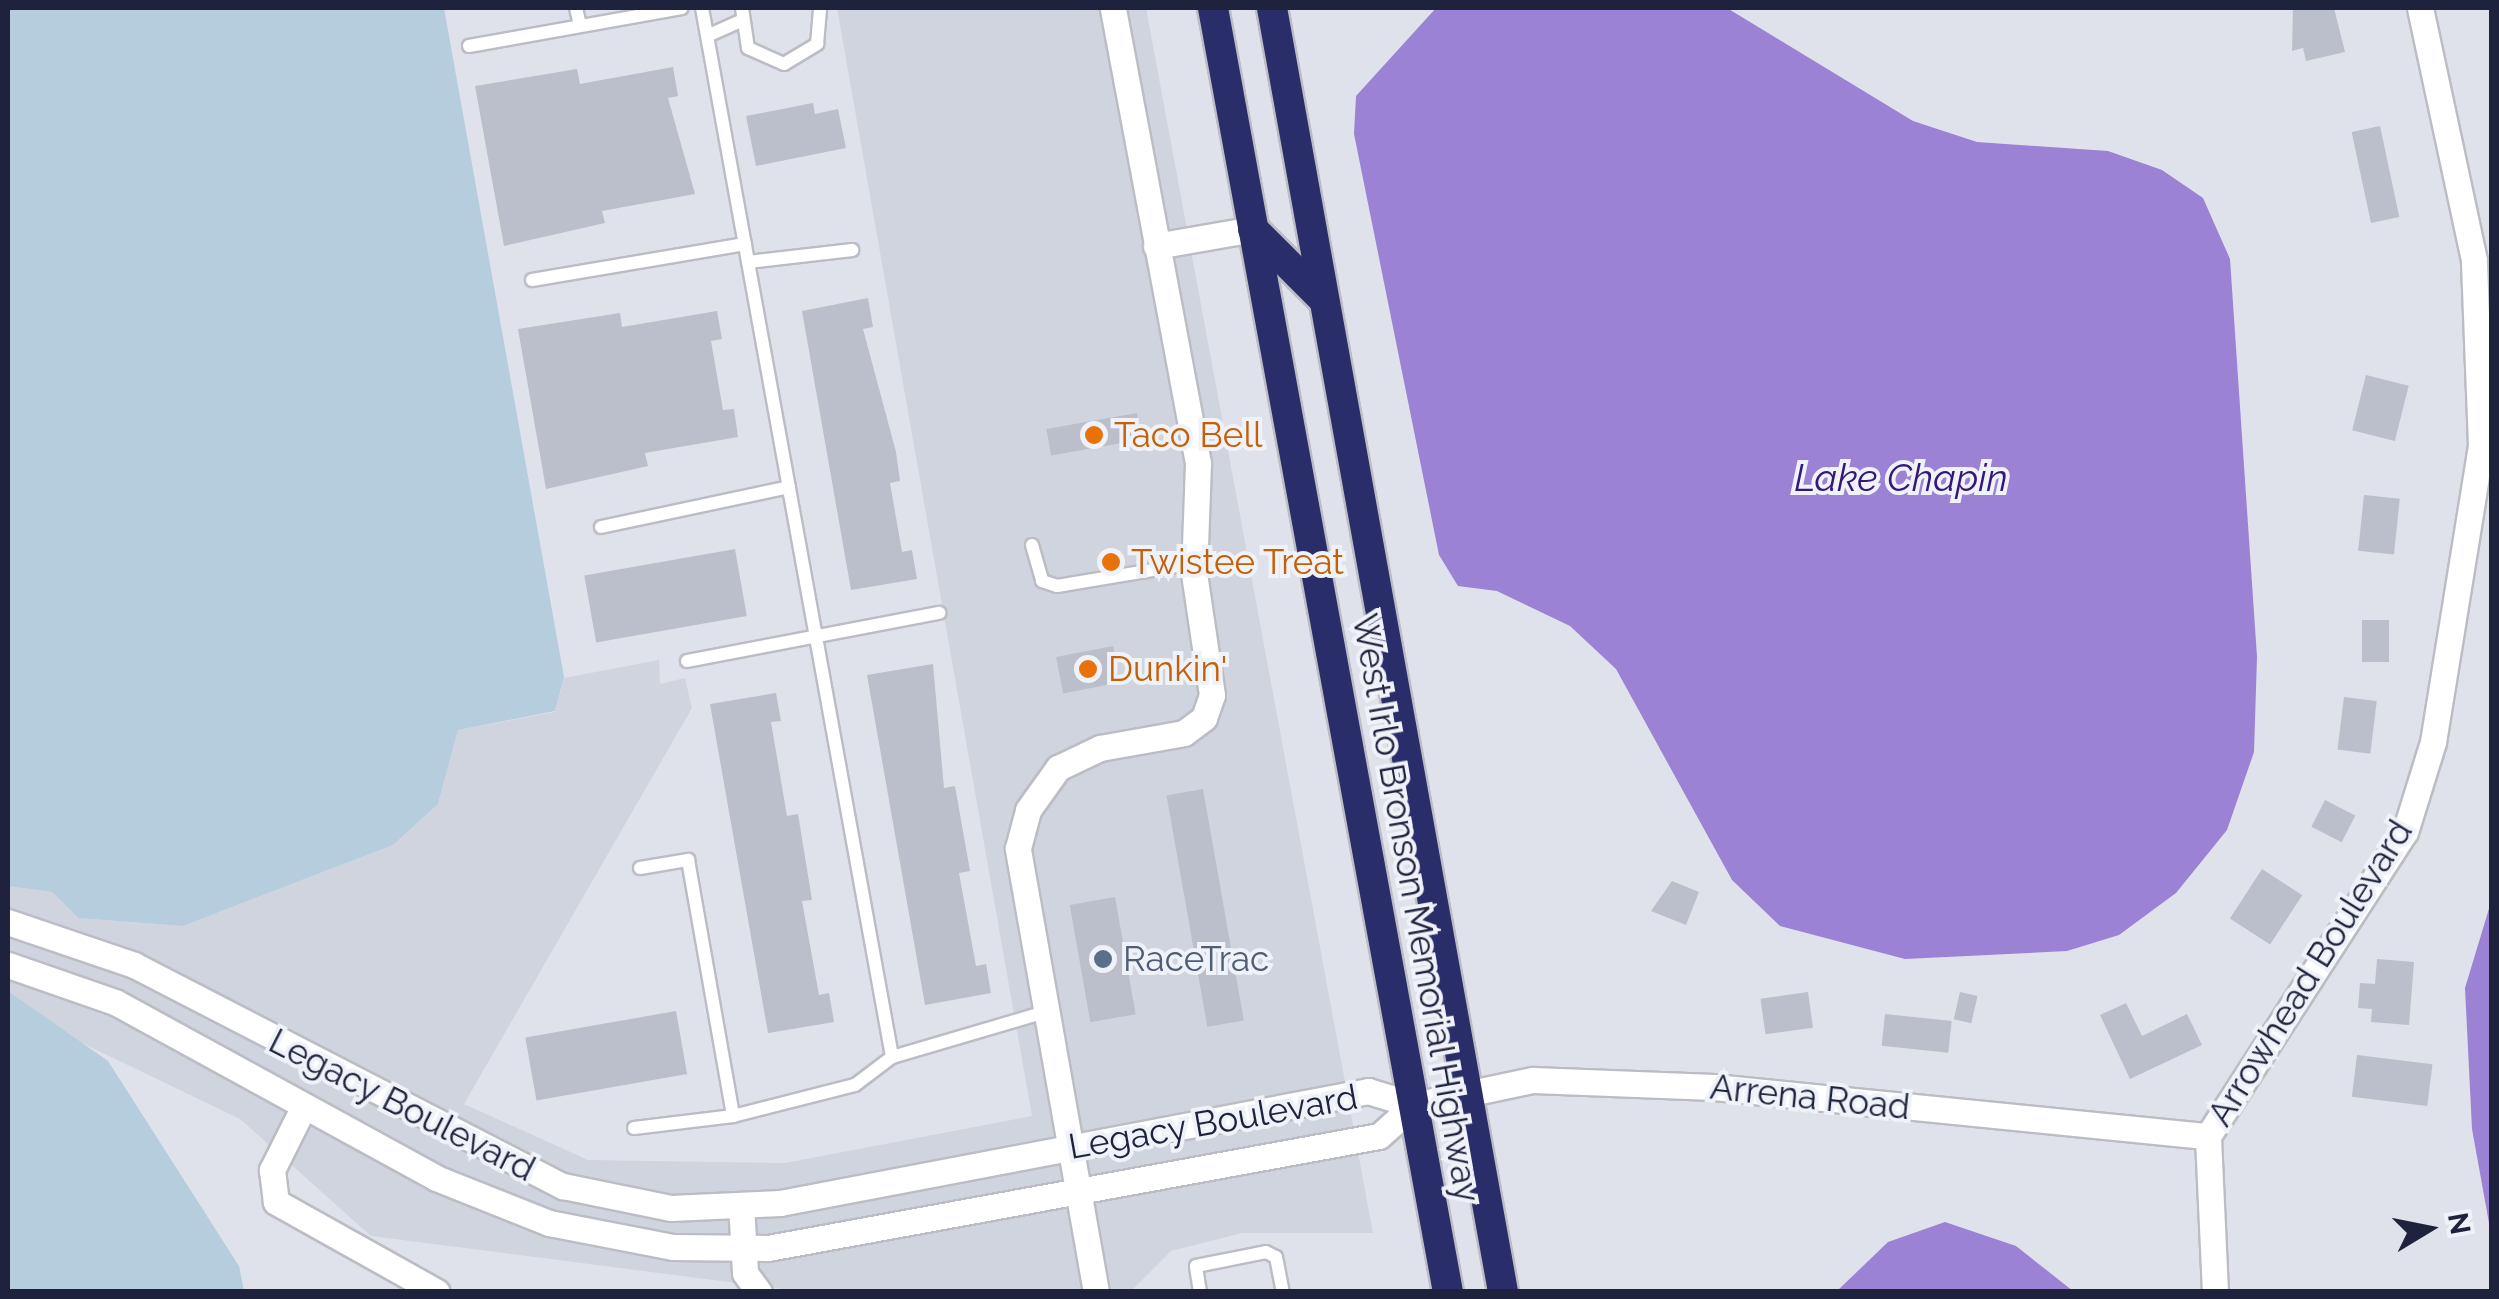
<!DOCTYPE html>
<html>
<head>
<meta charset="utf-8">
<style>
  body { margin:0 }
  #map { position:relative; width:2499px; height:1299px; overflow:hidden; background:#dfe2eb; font-family:Raleway,sans-serif }
  div>[style] { position:absolute }
  [style*='--x'] { left:calc(var(--x)*1px); top:calc(var(--y)*1px); width:calc(var(--w)*1px); rotate:calc(var(--a)*1deg) }
  .built>* { inset:0; background:#d0d4df }
  .green>* { inset:0; background:#b6cdde }
  .water>* { inset:0; background:#9b82d4 }
  .building>* { inset:0; background:#bbbfcc; transform-origin:0 0 }
  .roads { filter:drop-shadow(2px 0 #bcbdc4) drop-shadow(-2px 0 #bcbdc4) drop-shadow(0 2px #bcbdc4) drop-shadow(0 -2px #bcbdc4) }
  .lane>* { height:12px; margin:-6px; padding:0 6px; transform-origin:6px; border-radius:6px; background:#fff }
  .street>* { height:25px; margin:-12.5px; padding:0 12.5px; transform-origin:12.5px; border-radius:12.5px; background:#fff }
  .highway>* { height:30px; margin:-15px; padding:0 15px; transform-origin:15px; border-radius:15px; background:#292d6a }
  .dots>* { width:28px; height:28px; translate:-50% -50%; box-sizing:border-box; border:5px solid #eff2f8; border-radius:50% }
  span { translate:-50% -50%; white-space:nowrap; text-align:center; line-height:1.15; -webkit-text-stroke:8px #eff2f8; paint-order:stroke }
  .food-label { font-size:35px; color:#c56008 }
  .left { translate:0 -50%; text-align:left }
  .street-label { font-size:35px; color:#1f223c }
  .service-label { font-size:35px; color:#4e5e75 }
  .water-label { font-size:38px; color:#35167b; font-style:italic }
  .frame { position:absolute; inset:0; border:10px solid #1f223c; pointer-events:none }
  .north { position:absolute; left:2379px; top:1179px; width:100px; height:100px; -webkit-text-stroke:8px #eff2f8; paint-order:stroke; rotate:80deg; font-size:28px; font-weight:700; line-height:40px; text-align:center; color:#1f223c }
  .north::after { content:''; display:block; margin:auto; width:35px; height:45px; background:#1f223c; clip-path:polygon(50% 0,100% 100%,50% 72%,0 100%) }
</style>
</head>
<body>
<div id="map">
  <div class="built">
    <div style="clip-path:polygon(837px 8px,1146px 8px,1373px 1233px,1242px 1233px,1171px 1251px,1130px 1292px,799px 1291px,371px 1236px,240px 1119px,78px 1041px,8px 991px,8px 886px,52px 892px,78px 918px,183px 926px,393px 845px,438px 804px,458px 730px,555px 712px,564px 678px,659px 660px,660px 684px,685px 678px,692px 708px,464px 1104px,588px 1160px,785px 1163px,1032px 1116px)"></div>
  </div>
  <div class="green">
    <div style="clip-path:polygon(8px 8px,444px 8px,564px 677px,555px 711px,458px 730px,438px 804px,393px 845px,183px 926px,78px 918px,52px 892px,8px 886px)"></div>
    <div style="clip-path:polygon(8px 991px,108px 1061px,239px 1266px,244px 1291px,8px 1291px)"></div>
  </div>
  <div class="water">
    <div style="clip-path:polygon(1436px 8px,1727px 8px,1913px 121px,1977px 142px,2108px 151px,2162px 170px,2203px 198px,2230px 259px,2257px 657px,2254px 752px,2227px 830px,2176px 893px,2119px 935px,2067px 951px,1905px 959px,1780px 926px,1732px 880px,1616px 669px,1570px 626px,1497px 591px,1458px 586px,1439px 555px,1354px 134px,1356px 96px)"></div>
    <div style="clip-path:polygon(2491px 902px,2491px 1234px,2472px 1129px,2465px 988px)"></div>
    <div style="clip-path:polygon(1945px 1222px,2016px 1246px,2073px 1291px,1837px 1291px,1888px 1242px)"></div>
  </div>
  <div class="building">
    <div style="clip-path:polygon(2293px 8px,2334px 8px,2345px 52px,2306px 61px,2303px 48px,2292px 51px)"></div>
    <div style="clip-path:polygon(673px 67px,678px 96px,668px 98px,695px 194px,602px 211px,605px 223px,504px 246px,475px 86px,577px 69px,580px 84px)"></div>
    <div style="clip-path:polygon(813px 103px,815px 114px,838px 109px,846px 148px,756px 166px,746px 116px)"></div>
    <div style="left:2380px;top:126px;width:93px;height:29px;rotate:78deg"></div>
    <div style="clip-path:polygon(868px 298px,873px 327px,863px 329px,896px 452px,900px 481px,890px 483px,902px 552px,912px 550px,917px 579px,851px 590px,802px 311px)"></div>
    <div style="clip-path:polygon(717px 311px,722px 339px,711px 341px,723px 410px,734px 409px,738px 437px,645px 453px,648px 466px,546px 489px,518px 329px,620px 313px,622px 327px)"></div>
    <div style="left:2366px;top:375px;width:44px;height:57px;rotate:14deg"></div>
    <div style="left:1137px;top:413px;width:27px;height:92px;rotate:80deg"></div>
    <div style="left:2364px;top:495px;width:36px;height:56px;rotate:6deg"></div>
    <div style="left:735px;top:549px;width:68px;height:153px;rotate:80deg"></div>
    <div style="left:2362px;top:620px;width:27px;height:42px"></div>
    <div style="left:1113px;top:646px;width:37px;height:58px;rotate:79deg"></div>
    <div style="clip-path:polygon(933px 664px,944px 788px,955px 786px,970px 871px,959px 873px,976px 966px,986px 964px,991px 993px,925px 1005px,867px 675px)"></div>
    <div style="clip-path:polygon(776px 693px,781px 721px,771px 722px,787px 816px,798px 814px,812px 900px,802px 901px,819px 995px,829px 993px,834px 1022px,768px 1033px,710px 704px)"></div>
    <div style="left:2344px;top:697px;width:33px;height:53px;rotate:7deg"></div>
    <div style="left:1203px;top:789px;width:235px;height:37px;rotate:80deg"></div>
    <div style="left:2325px;top:800px;width:34px;height:30px;rotate:27deg"></div>
    <div style="left:2262px;top:869px;width:48px;height:59px;rotate:33deg"></div>
    <div style="clip-path:polygon(1672px 881px,1699px 892px,1686px 925px,1651px 911px)"></div>
    <div style="left:1115px;top:897px;width:119px;height:46px;rotate:80deg"></div>
    <div style="clip-path:polygon(2377px 959px,2414px 962px,2409px 1025px,2371px 1022px,2372px 1009px,2358px 1008px,2360px 983px,2375px 984px)"></div>
    <div style="left:1808px;top:992px;width:36px;height:48px;rotate:82deg"></div>
    <div style="left:1960px;top:992px;width:18px;height:28px;rotate:13deg"></div>
    <div style="clip-path:polygon(2126px 1003px,2142px 1036px,2187px 1014px,2202px 1045px,2130px 1079px,2100px 1015px)"></div>
    <div style="left:676px;top:1011px;width:64px;height:153px;rotate:80deg"></div>
    <div style="left:1885px;top:1014px;width:67px;height:32px;rotate:6deg"></div>
    <div style="left:2357px;top:1055px;width:76px;height:42px;rotate:7deg"></div>
  </div>
  <div class="roads">
    <div class="lane">
      <div style="--x:576;--y:8;--w:18;--a:77"></div>
      <div style="--x:702;--y:8;--w:1066;--a:79.73"></div>
      <div style="--x:742;--y:8;--w:40;--a:81.5"></div>
      <div style="--x:748;--y:48;--w:39;--a:24"></div>
      <div style="--x:784;--y:64;--w:39;--a:-31"></div>
      <div style="--x:817;--y:44;--w:36;--a:-85"></div>
      <div style="--x:707;--y:36;--w:35;--a:-24"></div>
      <div style="--x:469;--y:46;--w:216;--a:-10.1"></div>
      <div style="--x:748;--y:262;--w:105;--a:-6.6"></div>
      <div style="--x:532;--y:280;--w:216;--a:-9.6"></div>
      <div style="--x:601;--y:527;--w:192;--a:-12"></div>
      <div style="--x:1032;--y:545;--w:37;--a:74"></div>
      <div style="--x:1042;--y:581;--w:16;--a:18"></div>
      <div style="--x:1057;--y:586;--w:139;--a:-9.5"></div>
      <div style="--x:687;--y:661;--w:257;--a:-10.8"></div>
      <div style="--x:640;--y:868;--w:49;--a:-9.5"></div>
      <div style="--x:688;--y:860;--w:260;--a:80"></div>
      <div style="--x:634;--y:1128;--w:100;--a:-6.9"></div>
      <div style="--x:733;--y:1116;--w:126;--a:-14.3"></div>
      <div style="--x:855;--y:1085;--w:46;--a:-37.1"></div>
      <div style="--x:892;--y:1057;--w:159;--a:-16.4"></div>
      <div style="--x:1200;--y:1292;--w:26;--a:-99"></div>
      <div style="--x:1196;--y:1266;--w:71;--a:-11.3"></div>
      <div style="--x:1266;--y:1252;--w:11;--a:27"></div>
      <div style="--x:1276;--y:1257;--w:36;--a:79"></div>
    </div>
    <div class="street">
      <div style="--x:1156;--y:246;--w:98;--a:-9.9"></div>
      <div style="--x:8;--y:922;--w:133;--a:18.8"></div>
      <div style="--x:134;--y:965;--w:483;--a:27.3"></div>
      <div style="--x:563;--y:1186;--w:110;--a:11.5"></div>
      <div style="--x:671;--y:1208;--w:109;--a:-2.6"></div>
      <div style="--x:780;--y:1203;--w:599;--a:-10.78"></div>
      <div style="--x:1368;--y:1091;--w:48;--a:16.9"></div>
      <div style="--x:8;--y:965;--w:113;--a:19.1"></div>
      <div style="--x:115;--y:1002;--w:366;--a:28.7"></div>
      <div style="--x:436;--y:1178;--w:122;--a:21.7"></div>
      <div style="--x:549;--y:1223;--w:126;--a:11"></div>
      <div style="--x:673;--y:1247;--w:95;--a:0.6"></div>
      <div style="--x:768;--y:1248;--w:621;--a:-10.39"></div>
      <div style="--x:1379;--y:1136;--w:47;--a:-41.5"></div>
      <div style="--x:1414;--y:1105;--w:122;--a:-11.9"></div>
      <div style="--x:1533;--y:1080;--w:181;--a:2.2"></div>
      <div style="--x:1714;--y:1087;--w:496;--a:5.7"></div>
      <div style="--x:304;--y:1106;--w:72;--a:116.6"></div>
      <div style="--x:272;--y:1170;--w:32;--a:83"></div>
      <div style="--x:276;--y:1202;--w:184;--a:29.2"></div>
      <div style="--x:741;--y:1205;--w:68;--a:86.6"></div>
      <div style="--x:745;--y:1273;--w:24;--a:54"></div>
      <div style="--x:1096;--y:1292;--w:451;--a:-100"></div>
      <div style="--x:1018;--y:848;--w:39;--a:-75"></div>
      <div style="--x:1028;--y:810;--w:52;--a:-54.5"></div>
      <div style="--x:1058;--y:768;--w:47;--a:-25.5"></div>
      <div style="--x:1100;--y:748;--w:85;--a:-10.1"></div>
      <div style="--x:1184;--y:733;--w:25;--a:-37"></div>
      <div style="--x:1204;--y:718;--w:24;--a:-71"></div>
      <div style="--x:1212;--y:695;--w:123;--a:-98.4"></div>
      <div style="--x:1194;--y:573;--w:110;--a:-87.9"></div>
      <div style="--x:1198;--y:463;--w:463;--a:-100.6"></div>
      <div style="--x:2215;--y:1292;--w:156;--a:-92.6"></div>
      <div style="--x:2208;--y:1136;--w:362;--a:-57.1"></div>
      <div style="--x:2405;--y:832;--w:94;--a:-72.7"></div>
      <div style="--x:2433;--y:742;--w:301;--a:-80.8"></div>
      <div style="--x:2481;--y:445;--w:185;--a:-92.2"></div>
      <div style="--x:2474;--y:260;--w:258;--a:-102.1"></div>
    </div>
    <div class="highway">
      <div style="--x:1213;--y:8;--w:1305;--a:79.63"></div>
      <div style="--x:1272;--y:8;--w:1305;--a:79.8"></div>
      <div style="--x:1253;--y:229;--w:98;--a:45"></div>
    </div>
  </div>
  <div class="dots">
    <div style="left:1094px;top:435px;background:#e8710a"></div>
    <div style="left:1111px;top:562px;background:#e8710a"></div>
    <div style="left:1088px;top:669px;background:#e8710a"></div>
    <div style="left:1103px;top:959px;background:#5c6f8a"></div>
  </div>
  <div class="food-label">
    <span class="left" style="left:1114px;top:435px">Taco Bell</span>
    <span class="left" style="left:1131px;top:562px">Twistee Treat</span>
    <span class="left" style="left:1108px;top:669px">Dunkin'</span>
  </div>
  <div class="street-label">
    <span style="left:1416px;top:908px;rotate:80deg">West Irlo Bronson Memorial Highway</span>
    <span style="left:2310px;top:973px;rotate:-58deg">Arrowhead Boulevard</span>
    <span style="left:1810px;top:1097px;rotate:6deg">Arrena Road</span>
    <span style="left:402px;top:1105px;rotate:27deg">Legacy Boulevard</span>
    <span style="left:1213px;top:1122px;rotate:-10deg">Legacy Boulevard</span>
  </div>
  <div class="service-label">
    <span class="left" style="left:1123px;top:959px">RaceTrac</span>
  </div>
  <div class="water-label">
    <span style="left:1901px;top:478px">Lake Chapin</span>
  </div>
  <div class="frame"></div>
  <div class="north">N</div>
</div>
</body>
</html>
